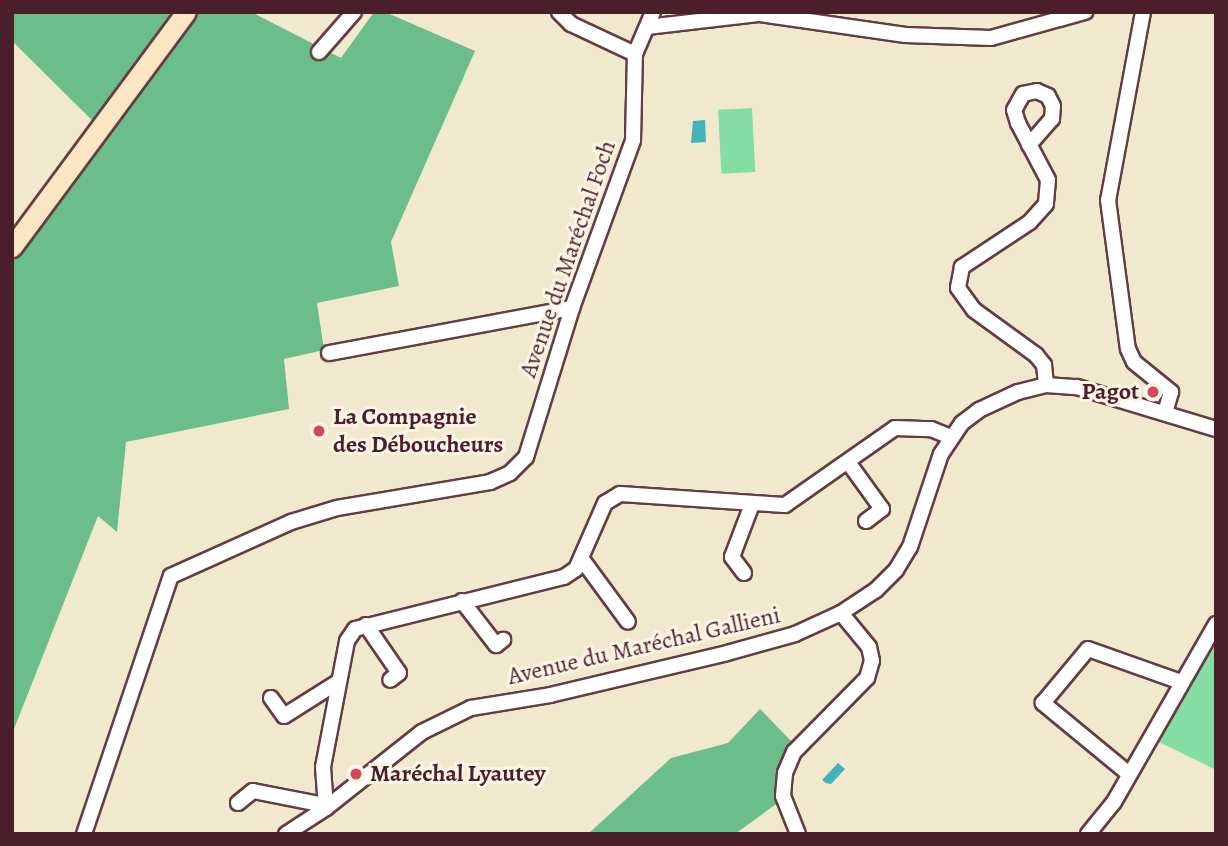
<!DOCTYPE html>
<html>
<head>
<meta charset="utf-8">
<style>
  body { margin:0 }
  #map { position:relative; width:1228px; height:846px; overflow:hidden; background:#f0e9cd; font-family:Alegreya,serif }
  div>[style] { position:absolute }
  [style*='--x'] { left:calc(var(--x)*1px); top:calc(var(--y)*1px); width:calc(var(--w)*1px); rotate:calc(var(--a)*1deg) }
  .green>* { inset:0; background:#84dea4; transform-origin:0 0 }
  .forest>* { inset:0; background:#6bbd8a }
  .water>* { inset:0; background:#42b2bb }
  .roads { filter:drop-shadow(2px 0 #633d43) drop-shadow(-2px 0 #633d43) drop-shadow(0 2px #633d43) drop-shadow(0 -2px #633d43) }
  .minor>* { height:14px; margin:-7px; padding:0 7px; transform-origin:7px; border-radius:7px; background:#fff }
  .secondary>* { height:19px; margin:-9.5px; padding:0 9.5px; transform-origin:9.5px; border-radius:9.5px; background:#fbe6c4 }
  .dots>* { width:19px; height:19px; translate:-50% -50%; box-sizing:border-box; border:4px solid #fcf5e5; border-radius:50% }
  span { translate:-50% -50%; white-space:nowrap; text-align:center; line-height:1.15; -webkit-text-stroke:6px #fcf5e5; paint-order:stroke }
  .street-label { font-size:24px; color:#4a1f2b }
  .poi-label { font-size:24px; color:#4a1f2b; font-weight:700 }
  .right { translate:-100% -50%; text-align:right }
  .left { translate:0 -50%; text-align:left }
  .frame { position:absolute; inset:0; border:14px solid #4a1f2b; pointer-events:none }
</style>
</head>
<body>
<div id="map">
  <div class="green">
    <div style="left:752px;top:108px;width:64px;height:34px;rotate:87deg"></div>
    <div style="clip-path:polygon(1216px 640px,1216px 770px,1159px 742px)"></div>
  </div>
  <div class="forest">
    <div style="clip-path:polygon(12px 12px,251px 12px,341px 58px,374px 12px,385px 12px,475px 51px,391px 242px,399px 286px,317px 303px,324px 350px,284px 359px,289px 409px,126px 442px,117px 532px,98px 516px,12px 734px,12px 259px,108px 136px,12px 41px)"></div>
    <div style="clip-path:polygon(760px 709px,794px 744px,778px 773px,779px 802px,735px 834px,588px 834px,671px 758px,728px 743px)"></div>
  </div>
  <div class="water">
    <div style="clip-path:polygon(705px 120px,706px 142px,691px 143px,693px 121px)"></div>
    <div style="clip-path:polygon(838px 763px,845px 769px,831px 784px,826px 783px,822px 780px)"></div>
  </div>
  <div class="roads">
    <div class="minor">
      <div style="--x:559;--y:12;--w:17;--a:45"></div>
      <div style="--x:571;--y:24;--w:71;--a:25.1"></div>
      <div style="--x:1143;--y:12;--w:191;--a:100.5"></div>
      <div style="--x:1108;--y:200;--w:150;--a:82.4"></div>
      <div style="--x:1128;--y:349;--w:14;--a:65"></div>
      <div style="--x:1134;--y:362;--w:48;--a:39"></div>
      <div style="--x:1171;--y:392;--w:22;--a:106"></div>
      <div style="--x:647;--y:27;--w:114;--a:-6.6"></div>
      <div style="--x:760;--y:14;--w:147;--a:8.2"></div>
      <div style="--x:905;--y:35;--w:86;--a:2"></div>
      <div style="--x:991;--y:38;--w:98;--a:-15.5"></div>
      <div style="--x:319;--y:52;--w:53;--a:-48.8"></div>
      <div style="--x:1029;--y:145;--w:35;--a:-49"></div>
      <div style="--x:1052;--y:119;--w:13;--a:-86"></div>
      <div style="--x:1053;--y:106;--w:11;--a:-117"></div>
      <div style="--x:1048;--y:96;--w:12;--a:-156"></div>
      <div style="--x:1037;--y:91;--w:14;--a:168"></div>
      <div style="--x:1023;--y:94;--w:18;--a:119"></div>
      <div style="--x:1014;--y:110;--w:14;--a:73"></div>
      <div style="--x:1018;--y:123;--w:64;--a:62.2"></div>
      <div style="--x:1048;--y:180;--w:24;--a:95"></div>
      <div style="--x:1046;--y:204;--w:24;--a:132"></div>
      <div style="--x:1030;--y:222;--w:82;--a:146.5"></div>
      <div style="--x:962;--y:267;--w:21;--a:101"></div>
      <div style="--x:958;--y:288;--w:27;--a:54"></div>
      <div style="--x:974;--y:310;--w:77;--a:36"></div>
      <div style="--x:1036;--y:355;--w:13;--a:51"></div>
      <div style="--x:1044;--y:365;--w:20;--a:84"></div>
      <div style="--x:329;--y:353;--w:247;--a:-10.5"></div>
      <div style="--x:848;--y:462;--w:58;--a:54.1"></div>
      <div style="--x:882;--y:509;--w:20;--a:143"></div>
      <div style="--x:581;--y:558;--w:79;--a:53.7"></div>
      <div style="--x:744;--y:573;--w:20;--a:-127"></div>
      <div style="--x:732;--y:557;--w:57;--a:-69.3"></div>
      <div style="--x:462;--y:601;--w:56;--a:52.3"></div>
      <div style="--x:496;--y:645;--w:9;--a:-36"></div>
      <div style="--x:366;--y:625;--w:58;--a:55.5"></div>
      <div style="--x:399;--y:673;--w:11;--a:142"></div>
      <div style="--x:271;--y:698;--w:22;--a:54"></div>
      <div style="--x:284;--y:716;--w:64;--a:-32.2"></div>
      <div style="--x:1129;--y:774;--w:112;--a:-140.5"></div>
      <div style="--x:1043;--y:703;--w:70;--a:-50.2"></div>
      <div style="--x:1088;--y:649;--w:99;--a:19.5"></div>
      <div style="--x:238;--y:803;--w:19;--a:-39"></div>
      <div style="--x:253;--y:791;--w:72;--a:11.2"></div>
      <div style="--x:326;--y:808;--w:41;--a:-94.2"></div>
      <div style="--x:323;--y:767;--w:128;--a:-79.2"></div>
      <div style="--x:347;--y:641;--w:14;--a:-56"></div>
      <div style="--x:355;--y:629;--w:215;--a:-14"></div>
      <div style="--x:564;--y:577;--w:14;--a:-34"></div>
      <div style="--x:576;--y:569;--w:72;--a:-66.3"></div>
      <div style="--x:605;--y:503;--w:17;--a:-31"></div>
      <div style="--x:620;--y:494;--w:165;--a:3.8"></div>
      <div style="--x:785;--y:505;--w:134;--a:-35"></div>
      <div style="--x:895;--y:428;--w:36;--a:2"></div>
      <div style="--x:931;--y:429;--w:22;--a:22"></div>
      <div style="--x:84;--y:834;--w:272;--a:-71.4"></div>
      <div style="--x:171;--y:576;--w:132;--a:-24.2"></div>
      <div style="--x:291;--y:522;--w:48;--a:-16.9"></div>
      <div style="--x:337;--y:508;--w:155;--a:-9.6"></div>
      <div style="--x:490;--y:482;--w:22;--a:-24"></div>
      <div style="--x:510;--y:473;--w:23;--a:-45"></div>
      <div style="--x:526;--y:457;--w:156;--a:-72.8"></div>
      <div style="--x:572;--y:308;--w:179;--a:-70"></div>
      <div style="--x:633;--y:140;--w:86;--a:-88.7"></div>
      <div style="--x:635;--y:54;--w:46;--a:-66.8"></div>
      <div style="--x:286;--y:834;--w:48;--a:-33"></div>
      <div style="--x:326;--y:808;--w:122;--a:-38.4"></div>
      <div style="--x:422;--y:732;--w:55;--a:-26.1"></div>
      <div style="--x:471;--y:708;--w:80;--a:-9.3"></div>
      <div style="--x:550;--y:695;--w:182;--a:-13.3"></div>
      <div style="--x:727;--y:653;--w:71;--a:-15.6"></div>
      <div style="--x:795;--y:634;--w:51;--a:-24.5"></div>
      <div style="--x:841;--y:613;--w:42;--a:-33.3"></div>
      <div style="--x:876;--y:590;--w:28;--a:-45"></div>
      <div style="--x:896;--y:570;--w:27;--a:-59"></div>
      <div style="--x:910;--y:547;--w:98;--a:-71.6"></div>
      <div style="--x:941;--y:454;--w:37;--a:-56"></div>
      <div style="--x:962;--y:423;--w:21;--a:-37"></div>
      <div style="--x:979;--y:410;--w:43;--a:-24.8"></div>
      <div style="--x:1018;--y:392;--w:29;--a:-14"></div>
      <div style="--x:1046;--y:385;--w:31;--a:4"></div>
      <div style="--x:1077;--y:387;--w:145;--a:16.8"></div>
      <div style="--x:798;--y:834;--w:41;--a:-111.5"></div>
      <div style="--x:783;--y:796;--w:23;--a:-85"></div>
      <div style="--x:785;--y:773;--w:23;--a:-67"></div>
      <div style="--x:794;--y:752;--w:104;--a:-45.4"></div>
      <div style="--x:867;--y:678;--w:18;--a:-74"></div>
      <div style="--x:872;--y:661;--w:14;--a:-102"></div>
      <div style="--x:869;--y:647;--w:44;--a:-129.5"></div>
      <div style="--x:1088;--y:834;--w:41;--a:-50.9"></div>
      <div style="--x:1114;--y:802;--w:205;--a:-60.2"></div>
    </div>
    <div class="secondary">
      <div style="--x:12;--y:247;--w:292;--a:-53.5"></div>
    </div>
  </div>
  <div class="dots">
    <div style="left:1153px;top:392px;background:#d1495b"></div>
    <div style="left:319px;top:431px;background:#d1495b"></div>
    <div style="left:356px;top:774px;background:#d1495b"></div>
  </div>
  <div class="street-label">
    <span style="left:568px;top:259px;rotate:-71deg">Avenue du Maréchal Foch</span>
    <span style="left:644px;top:646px;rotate:-13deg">Avenue du Maréchal Gallieni</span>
  </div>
  <div class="poi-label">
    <span class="right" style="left:1139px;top:392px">Pagot</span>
    <span class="left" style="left:333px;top:431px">La Compagnie<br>des Déboucheurs</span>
    <span class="left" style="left:370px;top:774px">Maréchal Lyautey</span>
  </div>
  <div class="frame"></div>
</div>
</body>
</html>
